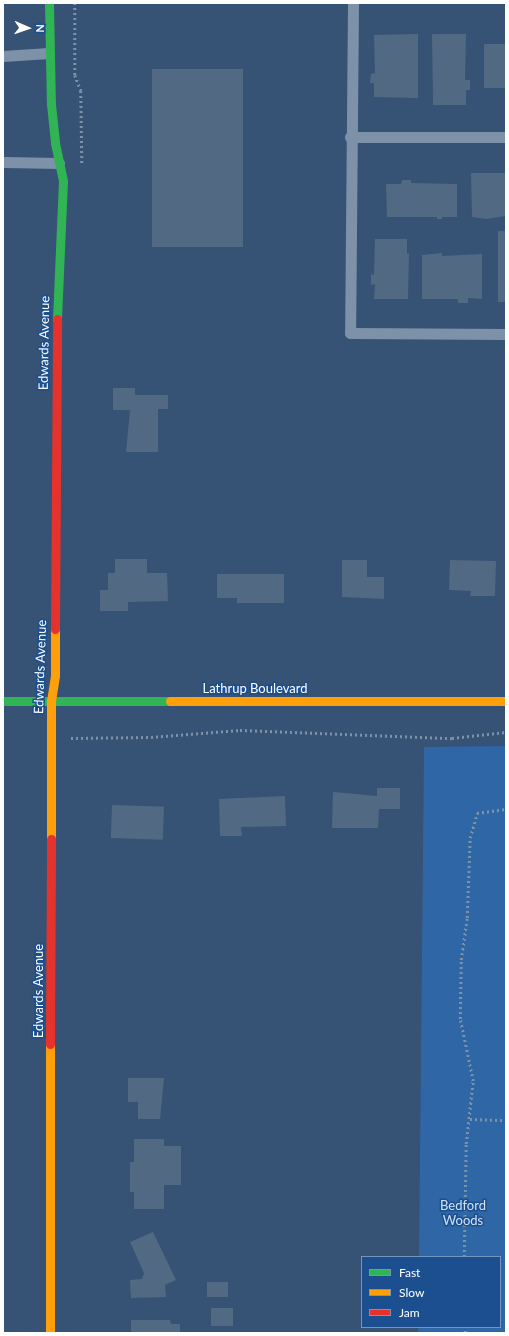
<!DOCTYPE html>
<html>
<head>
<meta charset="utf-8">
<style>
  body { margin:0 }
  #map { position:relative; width:509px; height:1336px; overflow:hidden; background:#365274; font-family:Lato,sans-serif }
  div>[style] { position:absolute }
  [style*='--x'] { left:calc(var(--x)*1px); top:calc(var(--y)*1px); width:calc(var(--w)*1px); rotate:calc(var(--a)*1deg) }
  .green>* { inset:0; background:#2f66a5 }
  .building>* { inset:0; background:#526984; transform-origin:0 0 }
  .path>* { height:2.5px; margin-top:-1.25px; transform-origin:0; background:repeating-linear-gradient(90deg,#7d92a8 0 2px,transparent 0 5px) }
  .lane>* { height:11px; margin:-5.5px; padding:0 5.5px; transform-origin:5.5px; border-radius:5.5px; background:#7d92a8 }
  .fast>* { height:9px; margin:-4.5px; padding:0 4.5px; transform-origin:4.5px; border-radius:4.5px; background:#30b455 }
  .slow>* { height:9px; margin:-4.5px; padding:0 4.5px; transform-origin:4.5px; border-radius:4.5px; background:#ff9f0a }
  .jam>* { height:9px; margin:-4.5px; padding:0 4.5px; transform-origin:4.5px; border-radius:4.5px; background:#e5322d }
  span { translate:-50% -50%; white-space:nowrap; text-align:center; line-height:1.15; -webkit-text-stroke:3px #1b4f8f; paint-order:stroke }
  .street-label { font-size:13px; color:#fff }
  .park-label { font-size:13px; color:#cfe3fa }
  .frame { position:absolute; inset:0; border:4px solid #fff; pointer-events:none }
  .legend { position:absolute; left:361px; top:1256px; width:140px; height:72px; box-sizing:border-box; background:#1b4f8f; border:1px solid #7695bc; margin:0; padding:5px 7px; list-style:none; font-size:12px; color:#fff }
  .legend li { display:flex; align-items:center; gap:8px; height:20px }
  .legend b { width:20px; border:1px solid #7695bc }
  .north { position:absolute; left:8px; top:8px; width:40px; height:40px; -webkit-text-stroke:3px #1b4f8f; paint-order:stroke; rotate:92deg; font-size:11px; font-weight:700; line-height:16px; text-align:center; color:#fff }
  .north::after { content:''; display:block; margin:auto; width:14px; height:18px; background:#fff; clip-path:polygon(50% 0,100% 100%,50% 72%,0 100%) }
</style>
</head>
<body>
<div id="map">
  <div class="green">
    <div style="clip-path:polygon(506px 746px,506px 1333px,418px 1333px,418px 1327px,500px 1327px,500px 1257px,419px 1257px,424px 747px)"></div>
  </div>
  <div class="building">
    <div style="clip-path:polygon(418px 34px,418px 98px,374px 97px,374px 83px,370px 83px,371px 74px,375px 73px,374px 35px)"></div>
    <div style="clip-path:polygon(432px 34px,466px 34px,465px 80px,470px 80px,470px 90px,466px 90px,466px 105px,433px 105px)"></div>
    <div style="left:484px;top:44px;width:22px;height:44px"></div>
    <div style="left:152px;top:69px;width:91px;height:178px"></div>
    <div style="clip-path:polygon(471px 173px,506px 173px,506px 216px,486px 219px,472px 217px)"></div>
    <div style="clip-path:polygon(402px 180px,411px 180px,411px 183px,457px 184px,457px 217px,442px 217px,442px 219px,437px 219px,437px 217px,387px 217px,386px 184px,401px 184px)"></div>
    <div style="left:498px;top:231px;width:8px;height:71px"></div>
    <div style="clip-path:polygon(375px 239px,407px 239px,407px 254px,409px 253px,408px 299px,374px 299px,375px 284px,371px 285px,371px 274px,374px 275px)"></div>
    <div style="clip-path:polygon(442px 253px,442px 256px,482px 254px,482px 299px,468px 298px,468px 303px,458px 303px,458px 299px,422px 299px,422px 255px)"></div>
    <div style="clip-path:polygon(113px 388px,135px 388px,135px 395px,168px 395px,168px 409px,158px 409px,158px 452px,126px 452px,130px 410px,113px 410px)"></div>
    <div style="clip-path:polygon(115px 559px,147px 559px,147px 573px,167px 573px,168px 601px,128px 602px,128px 611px,100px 611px,100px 590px,108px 590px,108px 573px,115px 573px)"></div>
    <div style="clip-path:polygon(342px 560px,367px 560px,367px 577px,384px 577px,384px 599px,342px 597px)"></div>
    <div style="clip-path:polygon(450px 560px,496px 561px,495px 596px,470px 596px,471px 591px,449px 590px)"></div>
    <div style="clip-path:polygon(217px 574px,284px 574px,284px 603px,237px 603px,237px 598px,217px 598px)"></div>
    <div style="clip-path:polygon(377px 788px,400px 788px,400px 809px,379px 809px,378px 828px,332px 828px,333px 792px,377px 796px)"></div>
    <div style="clip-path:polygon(285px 796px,286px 826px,241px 827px,242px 836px,220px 836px,219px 799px)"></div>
    <div style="left:112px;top:805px;width:52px;height:33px;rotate:2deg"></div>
    <div style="clip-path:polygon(128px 1078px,164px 1078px,160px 1119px,138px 1119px,138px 1102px,128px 1102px)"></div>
    <div style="clip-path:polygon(134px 1139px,164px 1139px,164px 1146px,181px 1146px,181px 1185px,164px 1185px,164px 1209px,134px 1209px,134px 1192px,130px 1192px,130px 1162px,134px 1162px)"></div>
    <div style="clip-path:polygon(153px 1232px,176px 1280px,165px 1285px,166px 1297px,131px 1298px,130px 1280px,142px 1279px,144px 1273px,130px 1242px)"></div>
    <div style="left:207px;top:1282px;width:21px;height:15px"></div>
    <div style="left:211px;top:1308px;width:22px;height:18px"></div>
    <div style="clip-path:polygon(131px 1320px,170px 1320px,171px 1324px,180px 1324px,180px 1333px,131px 1333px)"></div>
  </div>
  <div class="path">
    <div style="--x:75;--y:3;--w:72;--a:90"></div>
    <div style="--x:75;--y:75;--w:17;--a:69"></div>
    <div style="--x:81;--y:91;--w:73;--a:89.2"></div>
    <div style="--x:71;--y:738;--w:80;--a:-0.7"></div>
    <div style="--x:151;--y:737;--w:89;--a:-4.5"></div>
    <div style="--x:240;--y:730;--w:212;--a:2.2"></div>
    <div style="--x:452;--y:738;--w:54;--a:-6.3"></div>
    <div style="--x:470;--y:1119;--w:36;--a:2"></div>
    <div style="--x:464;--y:1257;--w:113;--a:-89"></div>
    <div style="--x:466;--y:1144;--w:63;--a:-83.7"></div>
    <div style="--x:473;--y:1081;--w:63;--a:-101.8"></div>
    <div style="--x:460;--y:1019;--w:59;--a:-89"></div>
    <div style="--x:461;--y:960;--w:42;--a:-81.9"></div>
    <div style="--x:467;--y:918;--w:80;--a:-87.9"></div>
    <div style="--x:470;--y:838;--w:26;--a:-74"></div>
    <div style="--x:477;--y:813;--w:29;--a:-8"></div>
    <div style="--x:465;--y:1333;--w:6;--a:-90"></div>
  </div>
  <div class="lane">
    <div style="--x:353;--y:3;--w:330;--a:90.5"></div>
    <div style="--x:350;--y:333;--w:156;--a:0.4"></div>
    <div style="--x:3;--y:56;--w:46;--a:-3.7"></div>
    <div style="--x:350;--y:137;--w:156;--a:0"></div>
    <div style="--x:3;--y:162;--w:56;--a:1"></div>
  </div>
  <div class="fast">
    <div style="--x:49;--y:3;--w:101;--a:88.9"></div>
    <div style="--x:51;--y:104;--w:39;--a:84"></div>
    <div style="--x:55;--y:143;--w:39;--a:78"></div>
    <div style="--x:63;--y:181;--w:138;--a:92.5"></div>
    <div style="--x:3;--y:701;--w:167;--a:0"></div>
  </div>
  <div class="slow">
    <div style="--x:170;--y:701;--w:336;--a:0"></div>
    <div style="--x:51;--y:839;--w:138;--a:-90"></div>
    <div style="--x:51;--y:701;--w:26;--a:-81"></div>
    <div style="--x:55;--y:675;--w:46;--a:-90"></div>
    <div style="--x:50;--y:1333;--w:289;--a:-90"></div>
  </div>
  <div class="jam">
    <div style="--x:55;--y:629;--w:310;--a:-89.6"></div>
    <div style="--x:50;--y:1044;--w:205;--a:-89.7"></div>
  </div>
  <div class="street-label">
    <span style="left:44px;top:343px;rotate:-89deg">Edwards Avenue</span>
    <span style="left:40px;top:667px;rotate:-88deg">Edwards Avenue</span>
    <span style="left:255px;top:688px">Lathrup Boulevard</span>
    <span style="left:38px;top:991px;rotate:-90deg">Edwards Avenue</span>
  </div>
  <div class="park-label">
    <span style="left:463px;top:1213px">Bedford<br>Woods</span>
  </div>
  <div class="frame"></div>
  <ul class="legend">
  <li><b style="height:5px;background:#30b455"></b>Fast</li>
  <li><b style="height:5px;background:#ff9f0a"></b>Slow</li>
  <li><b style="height:5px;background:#e5322d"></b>Jam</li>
  </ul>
  <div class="north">N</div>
</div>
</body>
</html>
